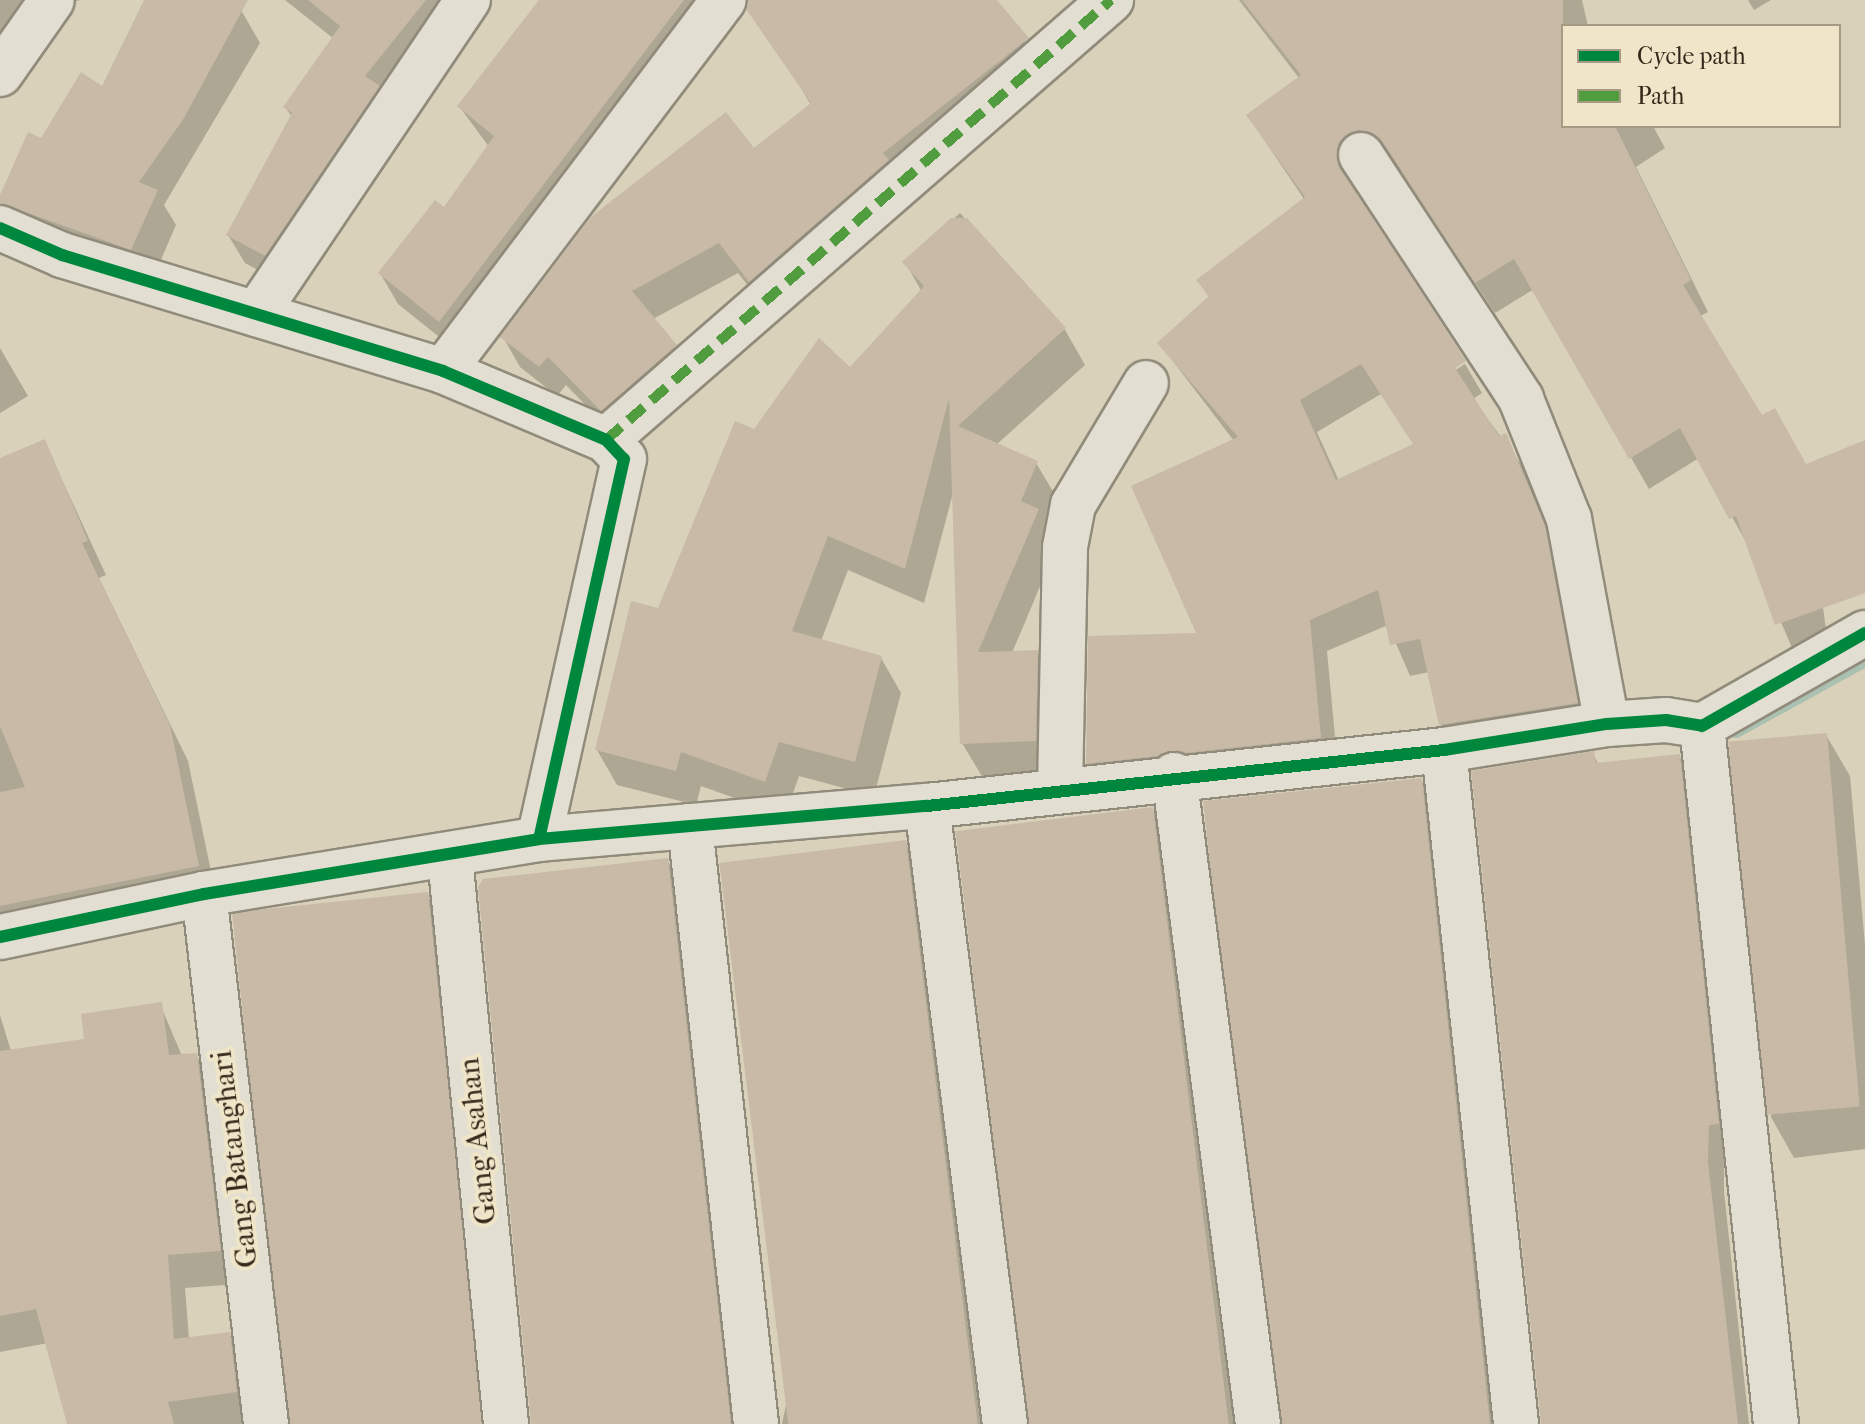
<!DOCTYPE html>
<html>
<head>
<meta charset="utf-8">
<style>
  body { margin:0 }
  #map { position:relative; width:1865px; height:1424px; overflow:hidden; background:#d9d1b9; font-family:"IM FELL French Canon",serif }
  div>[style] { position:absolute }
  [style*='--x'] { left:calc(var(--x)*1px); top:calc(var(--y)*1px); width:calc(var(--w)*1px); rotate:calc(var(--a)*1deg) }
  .shadow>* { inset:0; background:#0003 }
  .stream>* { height:14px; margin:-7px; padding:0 7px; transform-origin:7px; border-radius:7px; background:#aac0b1 }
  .building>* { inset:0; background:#c8baa7; transform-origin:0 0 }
  .roads { filter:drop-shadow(2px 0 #918b7b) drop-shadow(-2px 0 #918b7b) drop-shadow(0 2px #918b7b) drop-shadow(0 -2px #918b7b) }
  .street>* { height:44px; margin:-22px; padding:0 22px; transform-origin:22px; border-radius:22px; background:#e2ded1 }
  .quiet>* { height:10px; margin-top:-5px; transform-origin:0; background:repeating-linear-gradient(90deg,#519c3e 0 20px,transparent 0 30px) }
  .cycleway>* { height:12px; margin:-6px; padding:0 6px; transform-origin:6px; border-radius:6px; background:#00873e }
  span { translate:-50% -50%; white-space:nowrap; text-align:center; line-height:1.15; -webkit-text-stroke:8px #efe6c9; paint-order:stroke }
  .street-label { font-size:30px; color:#352719 }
  .legend { position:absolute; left:1561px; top:24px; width:280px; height:104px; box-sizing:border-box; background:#efe6c9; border:2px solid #a59a83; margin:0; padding:10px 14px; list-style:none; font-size:24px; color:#352719 }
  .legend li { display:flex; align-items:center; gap:16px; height:40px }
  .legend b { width:40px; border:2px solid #a59a83 }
</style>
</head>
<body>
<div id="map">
  <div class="shadow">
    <div style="clip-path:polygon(0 0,81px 0,57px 5px,0 66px)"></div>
    <div style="clip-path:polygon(150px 0,226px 0,241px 10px,260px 43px,164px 205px,176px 225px,151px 283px,18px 237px,0 206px,103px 88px)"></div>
    <div style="clip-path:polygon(285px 0,472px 0,281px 283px,245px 263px,228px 235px,292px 117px,285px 107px,334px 39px)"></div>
    <div style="clip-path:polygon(545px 0,728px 0,458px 352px,398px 304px,380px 273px,444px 210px,489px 147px,459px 106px)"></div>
    <div style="clip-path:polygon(749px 0,995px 0,1045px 69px,768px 311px,738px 273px,653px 319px,693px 376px,620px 440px,566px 385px,557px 396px,520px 367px,503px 337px,811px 105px)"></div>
    <div style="clip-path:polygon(evenodd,1239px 0,1582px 0,1588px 26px,1563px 26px,1563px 126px,1653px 126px,1665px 148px,1636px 167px,1708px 312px,1700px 316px,1762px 418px,1806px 466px,1865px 442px,1865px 557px,1815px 549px,1828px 644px,1795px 655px,1750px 549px,1699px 458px,1649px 489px,1534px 289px,1495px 313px,1402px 172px,1380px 161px,1355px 177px,1357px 198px,1448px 375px,1465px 364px,1482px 393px,1473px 399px,1523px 467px,1562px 559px,1594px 735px,1459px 756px,1441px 725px,1429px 672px,1410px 676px,1388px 625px,1327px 651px,1338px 769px,1106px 794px,1088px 763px,1199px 635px,1234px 441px,1159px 343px,1210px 299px,1199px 280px,1304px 199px,1248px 116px,1299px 78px,1239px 0,1381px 394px,1414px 445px,1339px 481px,1317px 432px,1381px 394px)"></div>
    <div style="clip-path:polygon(1748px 0,1771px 0,1754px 10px)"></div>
    <div style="clip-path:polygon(960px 213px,1065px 330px,1085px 365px,996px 445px,1036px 463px,1057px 498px,1046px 525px,1057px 546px,1012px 653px,1037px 652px,1057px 687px,1055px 776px,983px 778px,962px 743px,953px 493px,924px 603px,848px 570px,821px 641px,881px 658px,901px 693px,874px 796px,799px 776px,785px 816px,701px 786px,696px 805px,617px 785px,597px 750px,660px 610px,755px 431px,850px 370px,922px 292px,905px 262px)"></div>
    <div style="clip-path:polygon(0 348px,28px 396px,0 413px)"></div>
    <div style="clip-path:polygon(44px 441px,106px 575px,99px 578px,188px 761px,217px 900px,0 952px,0 460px)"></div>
    <div style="clip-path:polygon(1826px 735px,1850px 776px,1865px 945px,1865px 1149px,1794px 1158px,1771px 1117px)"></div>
    <div style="clip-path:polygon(1593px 754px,1599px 765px,1679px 756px,1695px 784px,1734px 1151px,1724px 1153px,1724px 1192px,1749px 1424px,1542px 1424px)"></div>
    <div style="clip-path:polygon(1421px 780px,1437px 808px,1503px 1424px,1284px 1424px)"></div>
    <div style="clip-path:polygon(1152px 809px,1168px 837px,1244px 1424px,1031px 1424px)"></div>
    <div style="clip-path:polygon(905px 842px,921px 870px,991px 1424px,782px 1424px)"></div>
    <div style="clip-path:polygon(667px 860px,684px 888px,743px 1424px,532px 1424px)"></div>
    <div style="clip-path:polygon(427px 894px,443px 922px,493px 1424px,290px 1424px)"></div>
    <div style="clip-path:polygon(160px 1004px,182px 1056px,196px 1055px,215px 1088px,238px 1284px,185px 1288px,189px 1339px,229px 1334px,248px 1367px,255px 1424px,69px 1424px,48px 1343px,0 1352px,0 1015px,11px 1051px,87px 1041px)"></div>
  </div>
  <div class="stream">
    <div style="--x:1736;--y:731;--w:147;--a:-28.8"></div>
  </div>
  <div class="building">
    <div style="clip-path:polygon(144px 0,248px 0,184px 118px,139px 182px,158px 190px,131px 250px,0 203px,0 195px,28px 132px,41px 138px,81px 72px,102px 86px)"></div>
    <div style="clip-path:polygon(308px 0,426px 0,365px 76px,380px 86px,265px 256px,226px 235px,292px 113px,283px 107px,340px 26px)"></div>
    <div style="clip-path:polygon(539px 0,684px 0,439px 322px,378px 273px,435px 200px,444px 207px,494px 136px,457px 106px)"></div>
    <div style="clip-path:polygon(748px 0,997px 0,1029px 38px,883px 153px,889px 160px,749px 282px,719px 243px,632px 291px,677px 345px,601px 411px,548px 357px,539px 367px,500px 337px,592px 216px,726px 112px,754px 148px,811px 103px,746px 9px)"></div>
    <div style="clip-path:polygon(evenodd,1242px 0,1563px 0,1563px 126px,1615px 126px,1691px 280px,1683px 285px,1762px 415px,1775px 408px,1806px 464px,1865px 440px,1865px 593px,1775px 625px,1736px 516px,1729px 519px,1680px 428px,1629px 459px,1514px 259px,1475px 283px,1382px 141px,1359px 130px,1338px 144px,1340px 168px,1466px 361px,1455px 368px,1499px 436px,1506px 433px,1545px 525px,1578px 703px,1439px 725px,1420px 639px,1390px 645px,1378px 590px,1310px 620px,1321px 738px,1086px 764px,1088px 636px,1196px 633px,1131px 486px,1238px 437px,1157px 343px,1209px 296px,1196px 280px,1305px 197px,1246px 115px,1301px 75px,1242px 0,1361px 364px,1413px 444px,1336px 480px,1300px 400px,1361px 364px)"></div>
    <div style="clip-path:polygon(951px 218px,967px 218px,1066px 328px,958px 426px,1038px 461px,1021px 501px,1039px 509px,978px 652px,1038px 650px,1036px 741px,960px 744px,949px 398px,905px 569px,828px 536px,792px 631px,882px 656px,855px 762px,779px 742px,765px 782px,681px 752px,676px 771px,595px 750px,631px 601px,658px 608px,735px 421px,754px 429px,819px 338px,850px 367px,924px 286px,902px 262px)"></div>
    <div style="clip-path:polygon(45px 439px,88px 541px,82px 543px,170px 725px,199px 866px,0 906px,0 792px,25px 787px,0 726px,0 458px)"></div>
    <div style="left:1827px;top:733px;width:375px;height:99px;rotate:85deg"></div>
    <div style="clip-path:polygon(1594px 751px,1596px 763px,1680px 754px,1719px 1124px,1709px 1125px,1708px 1162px,1738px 1424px,1541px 1424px,1471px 771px)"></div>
    <div style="left:1422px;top:778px;width:650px;height:220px;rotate:84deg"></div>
    <div style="left:1153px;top:807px;width:622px;height:199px;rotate:83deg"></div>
    <div style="left:906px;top:840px;width:589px;height:188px;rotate:83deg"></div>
    <div style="clip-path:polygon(668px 858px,731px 1424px,531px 1424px,478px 887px,483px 879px)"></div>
    <div style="left:428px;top:892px;width:535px;height:197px;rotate:84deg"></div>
    <div style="clip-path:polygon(162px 1002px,169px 1055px,197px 1053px,221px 1251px,168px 1255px,174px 1339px,230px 1332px,237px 1392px,168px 1402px,174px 1424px,67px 1424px,36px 1309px,0 1316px,0 1051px,84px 1039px,81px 1014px)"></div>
  </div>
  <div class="roads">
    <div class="street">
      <div style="--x:0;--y:74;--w:90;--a:-54.9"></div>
      <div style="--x:1361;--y:155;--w:292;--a:56.7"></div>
      <div style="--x:1521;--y:399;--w:129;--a:68.2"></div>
      <div style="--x:1569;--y:519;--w:208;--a:79.5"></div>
      <div style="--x:0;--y:228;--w:68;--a:23.5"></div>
      <div style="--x:62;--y:255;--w:398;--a:16.9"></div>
      <div style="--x:443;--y:371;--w:177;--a:22.9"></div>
      <div style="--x:606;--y:440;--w:26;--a:47"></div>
      <div style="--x:624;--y:459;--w:389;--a:102.6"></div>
      <div style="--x:256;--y:314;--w:379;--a:-56"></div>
      <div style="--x:443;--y:371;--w:465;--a:-52.9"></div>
      <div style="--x:606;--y:440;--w:670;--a:-41.07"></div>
      <div style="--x:1702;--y:726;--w:702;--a:83.95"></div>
      <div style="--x:1444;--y:750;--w:678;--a:83.9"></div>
      <div style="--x:1174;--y:775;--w:654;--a:82.63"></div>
      <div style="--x:1060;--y:788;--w:241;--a:-88.8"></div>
      <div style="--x:1065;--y:547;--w:43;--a:-79.2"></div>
      <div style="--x:1073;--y:505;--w:142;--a:-59.1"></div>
      <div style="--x:927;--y:806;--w:623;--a:82.81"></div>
      <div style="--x:690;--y:826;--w:602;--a:83.7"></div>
      <div style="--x:450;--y:858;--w:569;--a:84.35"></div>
      <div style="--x:204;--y:894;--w:534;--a:83.33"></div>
      <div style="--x:0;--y:937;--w:208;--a:-11.9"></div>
      <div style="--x:204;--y:894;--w:339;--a:-9.3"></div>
      <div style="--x:539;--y:839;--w:389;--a:-4.9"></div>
      <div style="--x:927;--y:806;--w:520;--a:-6.18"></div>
      <div style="--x:1444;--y:750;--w:165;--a:-9.1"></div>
      <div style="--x:1607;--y:724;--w:59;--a:-3.9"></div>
      <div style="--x:1666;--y:720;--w:36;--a:9"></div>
      <div style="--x:1702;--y:726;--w:188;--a:-29.7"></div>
    </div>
  </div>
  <div class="quiet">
    <div style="--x:606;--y:440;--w:670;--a:-41.07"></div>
  </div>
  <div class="cycleway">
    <div style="--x:0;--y:228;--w:68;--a:23.5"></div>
    <div style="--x:62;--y:255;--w:398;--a:16.9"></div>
    <div style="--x:443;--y:371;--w:177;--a:22.9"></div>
    <div style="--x:606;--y:440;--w:26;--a:47"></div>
    <div style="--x:624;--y:459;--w:389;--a:102.6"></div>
    <div style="--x:0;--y:937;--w:208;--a:-11.9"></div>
    <div style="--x:204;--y:894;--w:339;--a:-9.3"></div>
    <div style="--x:539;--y:839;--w:389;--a:-4.9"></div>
    <div style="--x:927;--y:806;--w:520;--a:-6.18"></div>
    <div style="--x:1444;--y:750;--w:165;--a:-9.1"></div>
    <div style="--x:1607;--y:724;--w:59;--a:-3.9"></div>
    <div style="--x:1666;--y:720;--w:36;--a:9"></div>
    <div style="--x:1702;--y:726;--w:188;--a:-29.7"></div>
  </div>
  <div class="street-label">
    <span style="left:478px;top:1141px;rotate:-96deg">Gang Asahan</span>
    <span style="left:235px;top:1159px;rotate:-97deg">Gang Batanghari</span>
  </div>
  <ul class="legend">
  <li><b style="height:10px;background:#00873e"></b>Cycle path</li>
  <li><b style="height:10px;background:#519c3e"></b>Path</li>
  </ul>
</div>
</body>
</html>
